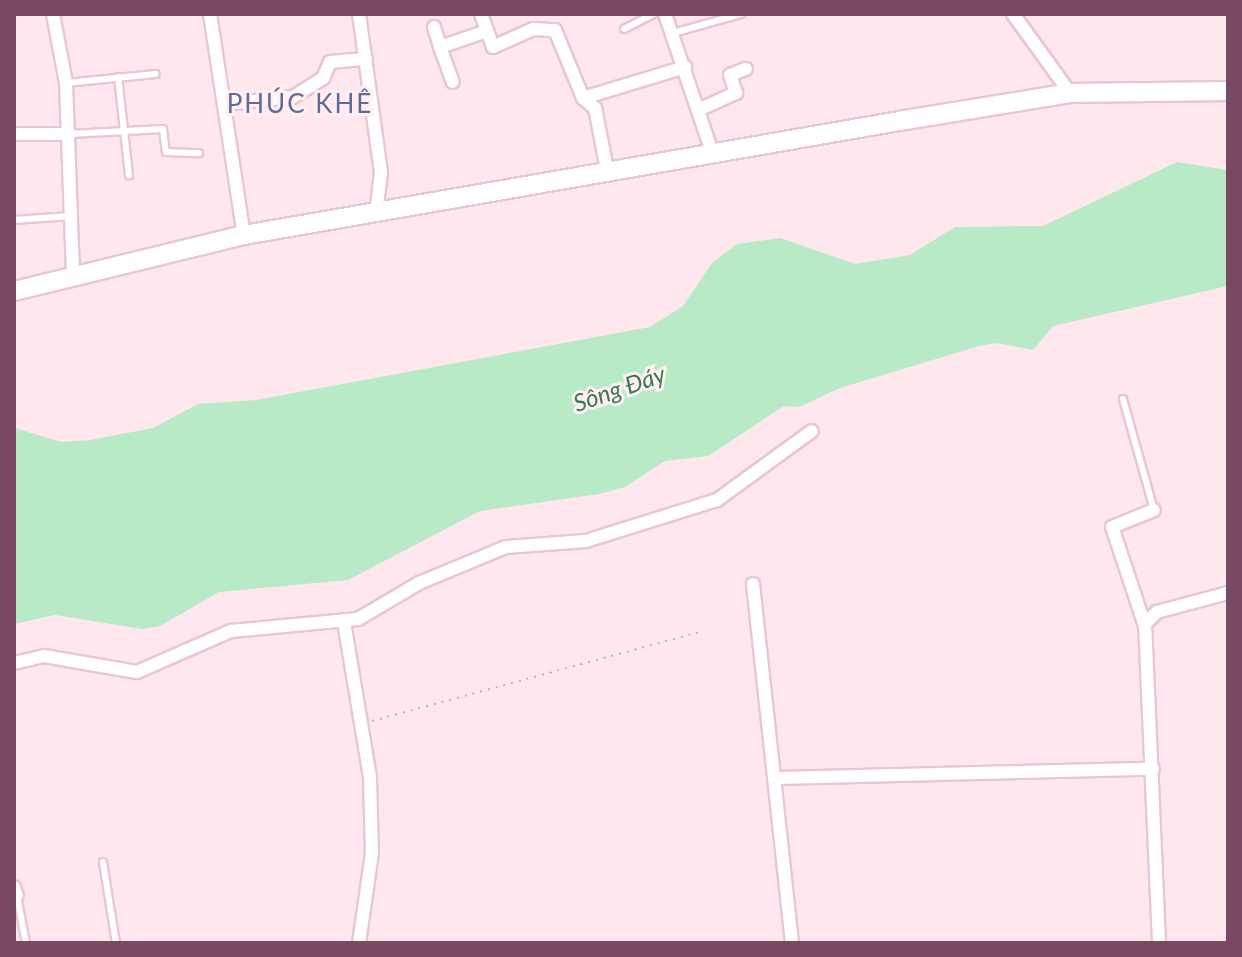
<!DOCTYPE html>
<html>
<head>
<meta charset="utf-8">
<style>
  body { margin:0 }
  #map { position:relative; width:1242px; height:957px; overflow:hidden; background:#fee7ed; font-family:Lato,sans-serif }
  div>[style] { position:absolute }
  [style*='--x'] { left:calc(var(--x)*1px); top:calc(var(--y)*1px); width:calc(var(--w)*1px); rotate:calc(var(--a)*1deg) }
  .water>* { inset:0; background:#b9eac7 }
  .path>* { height:2px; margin-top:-1px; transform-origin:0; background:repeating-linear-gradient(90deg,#db9fbb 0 2px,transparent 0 8px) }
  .roads { filter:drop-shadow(2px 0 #e9c6d4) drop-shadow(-2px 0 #e9c6d4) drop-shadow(0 2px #e9c6d4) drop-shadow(0 -2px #e9c6d4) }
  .lane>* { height:6px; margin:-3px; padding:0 3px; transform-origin:3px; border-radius:3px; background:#fff }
  .street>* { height:12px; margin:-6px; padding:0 6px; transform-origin:6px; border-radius:6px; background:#fff }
  .secondary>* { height:18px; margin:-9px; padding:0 9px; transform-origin:9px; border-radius:9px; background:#fff }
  span { translate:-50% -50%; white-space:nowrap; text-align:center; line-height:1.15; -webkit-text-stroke:6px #ffeff3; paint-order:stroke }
  .water-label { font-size:24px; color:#38794c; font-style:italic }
  .quarter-label { font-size:26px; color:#606b97; letter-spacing:2px }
  .frame { position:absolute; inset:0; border:16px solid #7b4862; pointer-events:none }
</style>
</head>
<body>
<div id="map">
  <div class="water">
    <div style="clip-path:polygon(1177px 162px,1228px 170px,1228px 286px,1053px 326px,1033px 350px,997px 343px,979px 346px,840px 388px,799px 407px,784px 406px,708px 456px,665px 461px,625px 487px,599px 494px,480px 511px,348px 580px,219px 592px,160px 626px,142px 629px,55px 615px,14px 624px,15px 428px,61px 442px,90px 440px,153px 428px,198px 404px,256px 400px,650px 327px,683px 306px,712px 263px,737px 244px,780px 238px,855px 264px,910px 255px,955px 227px,1043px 226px)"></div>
  </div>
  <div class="path">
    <div style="--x:372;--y:721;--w:339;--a:-15.2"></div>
  </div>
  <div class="roads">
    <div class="lane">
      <div style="--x:624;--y:29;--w:34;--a:-27"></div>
      <div style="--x:673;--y:33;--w:71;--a:-15.6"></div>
      <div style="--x:118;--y:77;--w:99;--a:83.6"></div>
      <div style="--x:66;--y:83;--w:90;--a:-5.7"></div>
      <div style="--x:70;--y:134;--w:93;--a:-3.1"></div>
      <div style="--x:163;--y:129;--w:23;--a:83"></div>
      <div style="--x:166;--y:152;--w:33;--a:2"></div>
      <div style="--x:14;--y:220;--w:57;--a:-4"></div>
      <div style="--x:1123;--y:399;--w:115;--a:74.4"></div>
      <div style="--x:103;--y:862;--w:82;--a:80.9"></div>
      <div style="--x:17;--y:896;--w:48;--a:79.2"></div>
    </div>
    <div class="street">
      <div style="--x:53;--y:14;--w:70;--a:79.3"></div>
      <div style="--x:66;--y:83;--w:192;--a:87.9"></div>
      <div style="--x:210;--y:14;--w:224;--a:81.3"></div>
      <div style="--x:359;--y:14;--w:161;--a:82.1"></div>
      <div style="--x:381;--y:173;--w:40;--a:97.1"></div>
      <div style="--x:481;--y:14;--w:35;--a:70"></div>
      <div style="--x:493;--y:47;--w:44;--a:-24.2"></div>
      <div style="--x:533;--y:29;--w:22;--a:3"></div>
      <div style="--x:555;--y:30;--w:74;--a:67.6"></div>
      <div style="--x:583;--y:98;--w:16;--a:40"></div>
      <div style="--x:595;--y:108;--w:67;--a:78.9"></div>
      <div style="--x:665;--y:14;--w:149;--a:71.2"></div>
      <div style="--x:1013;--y:14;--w:97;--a:54.2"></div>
      <div style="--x:434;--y:27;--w:21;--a:73"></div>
      <div style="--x:440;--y:47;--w:50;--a:-18.8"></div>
      <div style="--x:440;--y:47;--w:37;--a:70"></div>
      <div style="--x:583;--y:98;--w:107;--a:-16.9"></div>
      <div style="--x:224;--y:104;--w:69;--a:-5.8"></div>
      <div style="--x:293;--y:97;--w:36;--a:-32"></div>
      <div style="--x:323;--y:78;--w:17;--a:-66"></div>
      <div style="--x:330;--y:62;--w:36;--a:-5"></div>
      <div style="--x:698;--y:110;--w:42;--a:-24.1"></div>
      <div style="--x:736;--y:93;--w:19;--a:-108"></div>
      <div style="--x:730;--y:75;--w:17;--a:-21"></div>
      <div style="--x:14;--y:134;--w:56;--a:0"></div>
      <div style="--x:753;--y:584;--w:361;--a:83.8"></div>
      <div style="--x:344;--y:622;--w:158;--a:80.5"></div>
      <div style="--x:370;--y:778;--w:75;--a:88.5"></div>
      <div style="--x:372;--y:853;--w:91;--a:98.2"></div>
      <div style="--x:1145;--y:626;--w:104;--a:-108.4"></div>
      <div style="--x:1112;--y:527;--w:45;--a:-22"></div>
      <div style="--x:14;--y:663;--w:31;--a:-13"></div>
      <div style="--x:44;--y:656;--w:94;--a:9.8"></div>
      <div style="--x:137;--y:672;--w:103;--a:-23.6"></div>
      <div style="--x:231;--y:631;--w:128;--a:-5.4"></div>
      <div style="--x:358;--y:619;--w:71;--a:-30.5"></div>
      <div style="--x:419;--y:583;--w:94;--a:-22.5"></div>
      <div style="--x:506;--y:547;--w:80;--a:-4.3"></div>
      <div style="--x:586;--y:541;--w:137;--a:-17.4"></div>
      <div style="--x:717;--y:500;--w:117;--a:-36"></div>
      <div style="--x:774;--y:778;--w:379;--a:-1.4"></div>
      <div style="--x:14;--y:887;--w:9;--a:72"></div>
      <div style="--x:1159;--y:943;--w:319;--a:-92.5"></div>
      <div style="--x:1145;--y:624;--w:17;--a:-45"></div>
      <div style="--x:1157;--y:612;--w:73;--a:-15"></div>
    </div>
    <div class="secondary">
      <div style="--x:14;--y:291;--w:237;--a:-13.7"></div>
      <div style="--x:244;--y:235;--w:665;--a:-9.87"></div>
      <div style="--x:899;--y:121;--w:173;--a:-9.3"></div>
      <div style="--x:1070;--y:93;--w:158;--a:-0.7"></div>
    </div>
  </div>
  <div class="water-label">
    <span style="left:619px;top:388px;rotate:-19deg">Sông Đáy</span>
  </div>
  <div class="quarter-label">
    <span style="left:300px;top:104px">PHÚC KHÊ</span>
  </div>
  <div class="frame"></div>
</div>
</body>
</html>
